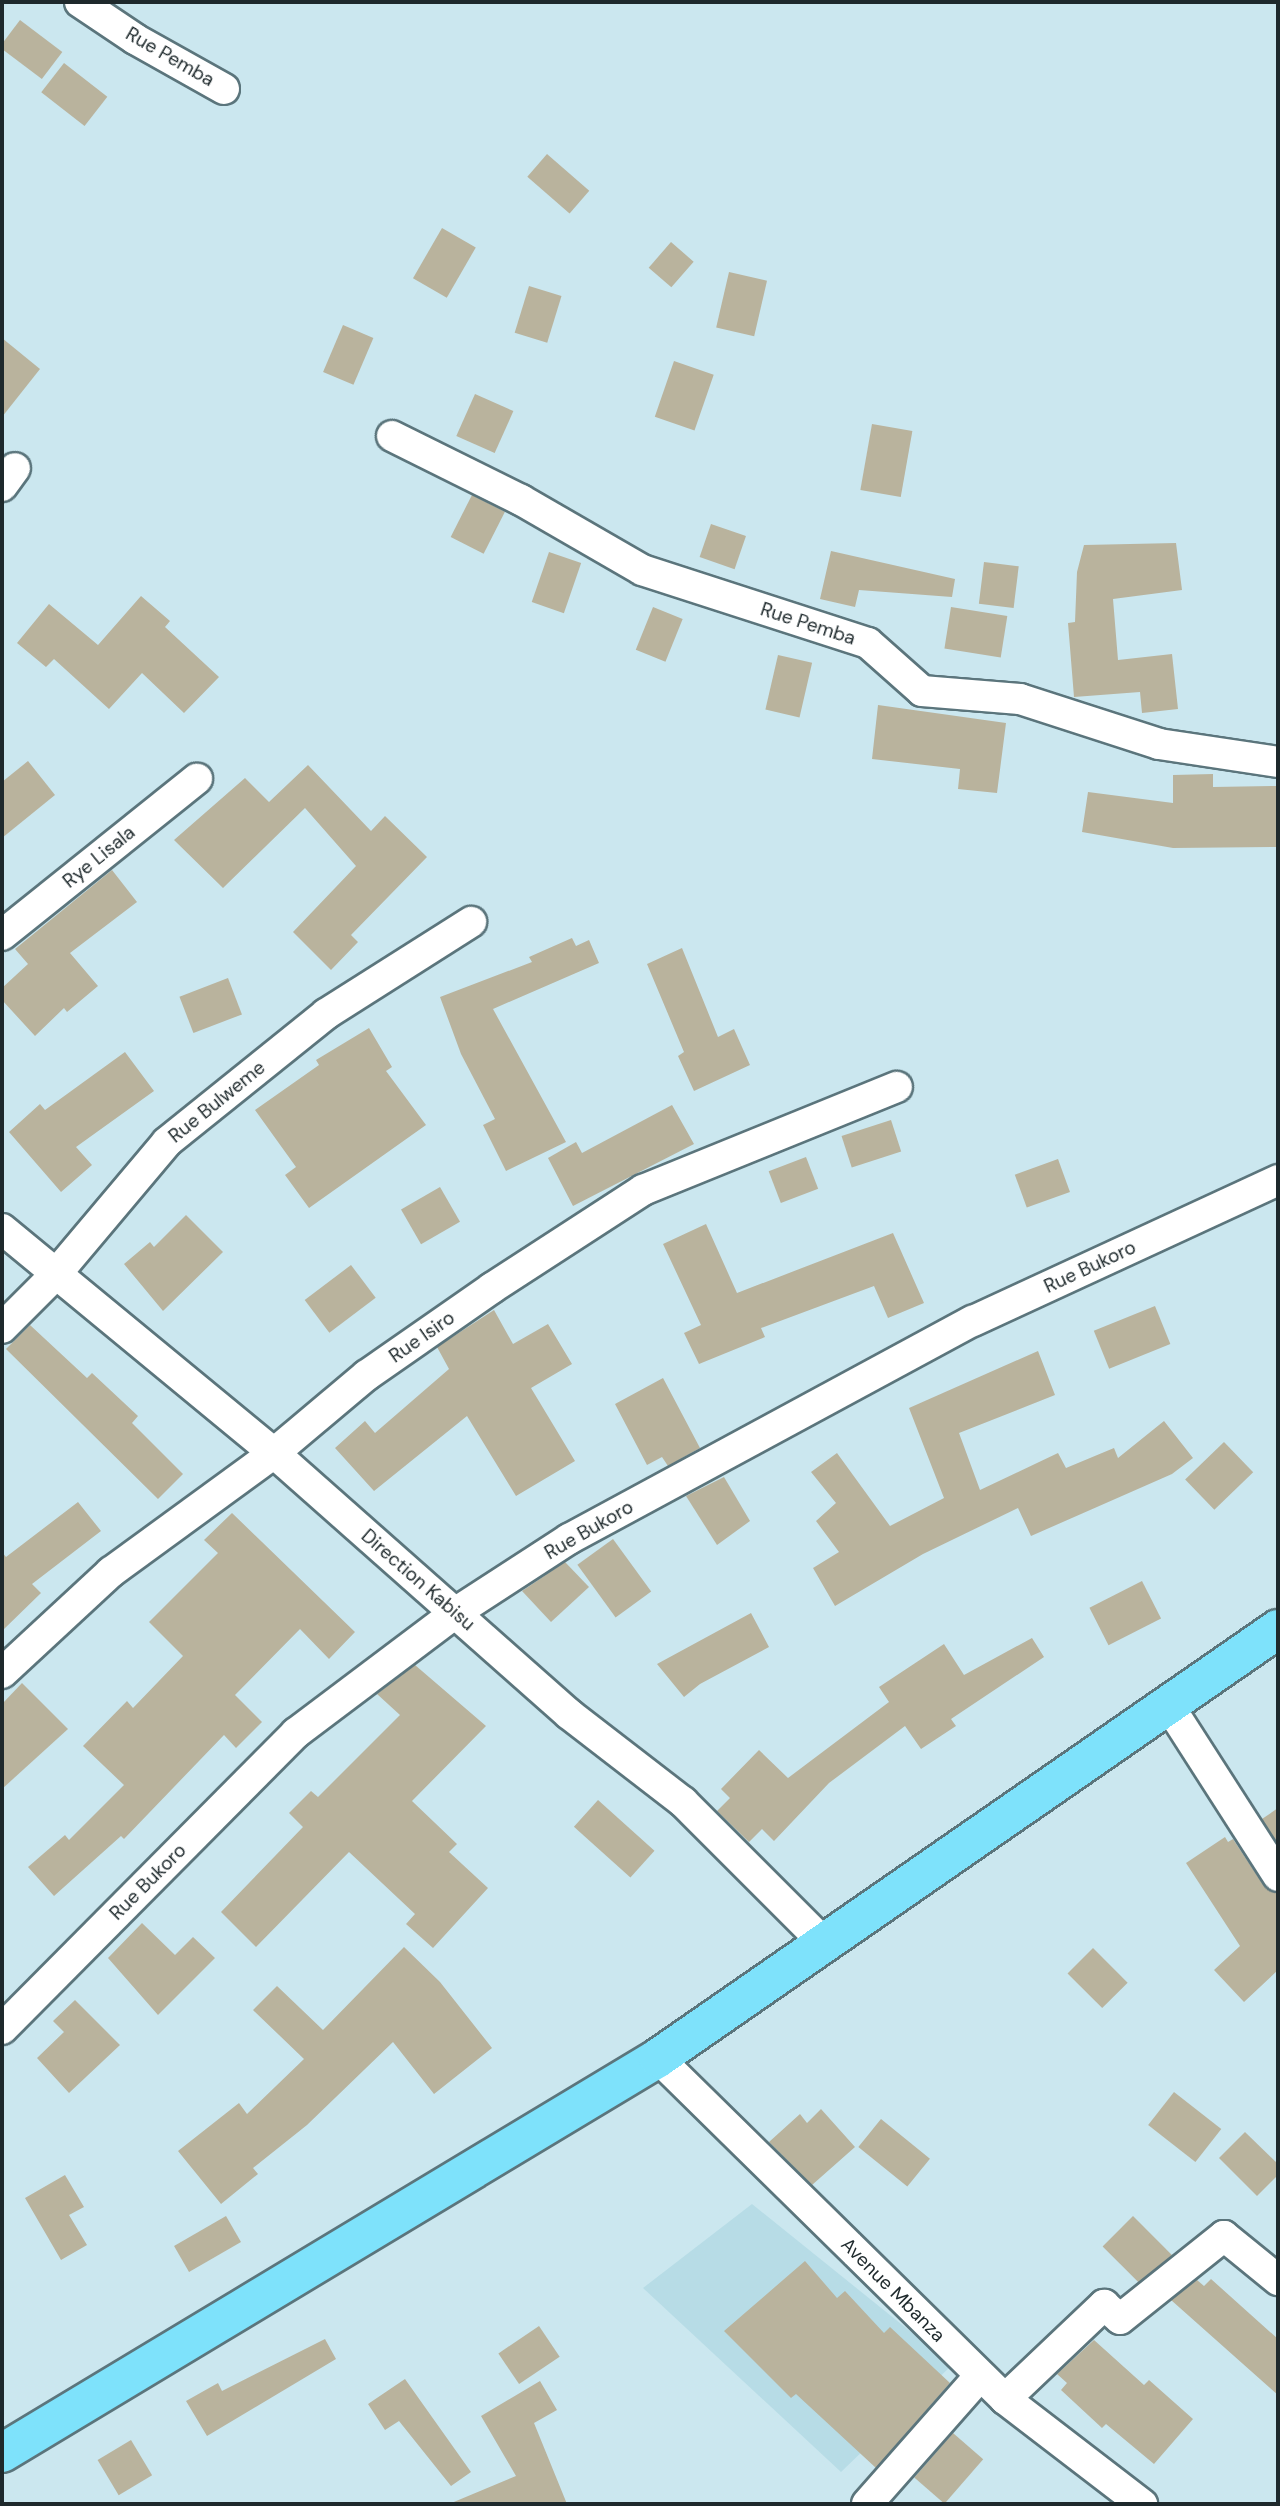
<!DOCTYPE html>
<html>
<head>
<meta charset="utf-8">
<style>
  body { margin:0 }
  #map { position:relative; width:1280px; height:2506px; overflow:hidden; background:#cbe7ef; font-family:"DM Sans",sans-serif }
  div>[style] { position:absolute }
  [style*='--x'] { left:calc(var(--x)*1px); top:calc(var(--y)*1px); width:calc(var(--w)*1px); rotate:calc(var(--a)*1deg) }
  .built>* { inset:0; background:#b7dce6 }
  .building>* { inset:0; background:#b9b39d; transform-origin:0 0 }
  .roads { filter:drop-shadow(2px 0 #5b757c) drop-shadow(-2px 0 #5b757c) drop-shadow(0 2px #5b757c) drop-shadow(0 -2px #5b757c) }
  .street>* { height:30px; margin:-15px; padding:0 15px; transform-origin:15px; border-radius:15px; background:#fff }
  .highway>* { height:38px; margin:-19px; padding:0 19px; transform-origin:19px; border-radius:19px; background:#7ee2fb }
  span { translate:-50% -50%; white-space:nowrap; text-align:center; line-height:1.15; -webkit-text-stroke:7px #fff; paint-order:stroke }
  .street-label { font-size:19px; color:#1e292c }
  .frame { position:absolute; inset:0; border:4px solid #1e292c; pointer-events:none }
</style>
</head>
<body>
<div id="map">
  <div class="built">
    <div style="clip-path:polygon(752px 2204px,952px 2365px,841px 2472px,643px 2288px)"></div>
  </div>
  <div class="building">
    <div style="left:20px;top:20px;width:53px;height:34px;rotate:37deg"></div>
    <div style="left:64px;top:63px;width:55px;height:37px;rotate:38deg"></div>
    <div style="left:547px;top:154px;width:56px;height:30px;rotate:41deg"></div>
    <div style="left:442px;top:228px;width:39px;height:58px;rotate:30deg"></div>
    <div style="left:671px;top:242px;width:30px;height:34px;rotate:41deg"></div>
    <div style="left:729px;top:272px;width:39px;height:57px;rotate:13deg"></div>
    <div style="left:529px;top:286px;width:34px;height:49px;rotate:17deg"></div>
    <div style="left:343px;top:325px;width:33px;height:51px;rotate:23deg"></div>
    <div style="clip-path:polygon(2px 338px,40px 369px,2px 417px)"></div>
    <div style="left:674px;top:361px;width:42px;height:59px;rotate:19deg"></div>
    <div style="left:475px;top:394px;width:42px;height:46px;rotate:24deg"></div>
    <div style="left:872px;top:424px;width:41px;height:67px;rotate:10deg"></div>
    <div style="left:472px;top:495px;width:37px;height:47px;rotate:27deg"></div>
    <div style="left:711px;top:524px;width:37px;height:35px;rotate:19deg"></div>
    <div style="clip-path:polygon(1176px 543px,1182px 590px,1113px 599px,1118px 660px,1172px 654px,1178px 709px,1142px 713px,1140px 692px,1074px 697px,1068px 623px,1075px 622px,1077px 572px,1084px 545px)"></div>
    <div style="clip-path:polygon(831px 551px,955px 579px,952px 597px,859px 590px,855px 607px,820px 599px)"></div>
    <div style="left:549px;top:552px;width:34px;height:53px;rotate:19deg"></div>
    <div style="left:984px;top:562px;width:35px;height:42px;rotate:7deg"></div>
    <div style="clip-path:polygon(141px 596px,170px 621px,165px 627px,219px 677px,184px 713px,142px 673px,109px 709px,54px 659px,46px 667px,17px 643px,49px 604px,98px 645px)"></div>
    <div style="left:653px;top:607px;width:32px;height:46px;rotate:22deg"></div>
    <div style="left:951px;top:607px;width:57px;height:42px;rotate:9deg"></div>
    <div style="left:778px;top:655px;width:35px;height:56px;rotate:13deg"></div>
    <div style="clip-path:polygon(878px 705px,1006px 723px,997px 793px,958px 789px,960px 769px,872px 759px)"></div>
    <div style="clip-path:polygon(28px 761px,55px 795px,2px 838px,2px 782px)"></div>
    <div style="clip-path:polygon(308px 765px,371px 831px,385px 816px,427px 857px,351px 935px,358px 942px,331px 970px,293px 932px,356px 866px,305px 808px,223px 888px,174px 840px,245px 778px,269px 802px)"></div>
    <div style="clip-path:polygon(1213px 774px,1213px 787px,1278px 786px,1278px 847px,1173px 848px,1082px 832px,1088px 792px,1173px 803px,1173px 775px)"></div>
    <div style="clip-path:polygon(112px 870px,137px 902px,70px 953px,98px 986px,67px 1012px,64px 1008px,35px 1036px,2px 1000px,2px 988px,28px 964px,15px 949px)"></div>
    <div style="clip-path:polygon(572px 938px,576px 946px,589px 940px,599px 963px,493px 1009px,566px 1142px,506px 1171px,483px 1125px,495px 1119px,461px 1054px,440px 997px,532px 962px,529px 957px)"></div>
    <div style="clip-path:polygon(682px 948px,718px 1037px,734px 1029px,750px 1065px,694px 1091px,678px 1056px,684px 1052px,647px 964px)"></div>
    <div style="left:228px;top:978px;width:39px;height:52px;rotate:69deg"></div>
    <div style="clip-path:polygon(369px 1028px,392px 1067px,386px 1071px,426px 1125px,309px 1208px,285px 1175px,296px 1167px,255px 1110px,319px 1065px,316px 1060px)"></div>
    <div style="clip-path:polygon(125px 1052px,154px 1091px,76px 1147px,92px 1165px,61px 1192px,9px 1132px,40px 1104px,45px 1110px)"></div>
    <div style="clip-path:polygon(672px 1105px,694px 1144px,573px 1206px,548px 1158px,576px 1142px,582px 1153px)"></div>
    <div style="left:891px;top:1120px;width:33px;height:52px;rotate:72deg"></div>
    <div style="left:806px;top:1157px;width:34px;height:40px;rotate:69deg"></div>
    <div style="left:1058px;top:1159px;width:35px;height:46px;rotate:70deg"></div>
    <div style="left:440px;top:1187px;width:40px;height:45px;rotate:60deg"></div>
    <div style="clip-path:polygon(186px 1215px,223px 1252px,163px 1311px,124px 1264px,150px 1242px,154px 1247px)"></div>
    <div style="clip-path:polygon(706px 1224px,737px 1293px,893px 1233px,924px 1303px,888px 1318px,874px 1286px,761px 1328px,765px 1337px,699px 1364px,684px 1333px,701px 1325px,663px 1244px)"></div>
    <div style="left:351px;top:1265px;width:41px;height:58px;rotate:53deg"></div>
    <div style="left:1155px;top:1306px;width:41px;height:66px;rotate:68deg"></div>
    <div style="clip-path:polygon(494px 1310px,513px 1344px,548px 1324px,572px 1364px,531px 1388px,575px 1461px,516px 1496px,467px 1416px,374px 1491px,335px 1448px,365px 1421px,375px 1433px,449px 1369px,437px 1347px)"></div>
    <div style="clip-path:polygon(30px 1325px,87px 1378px,92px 1373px,138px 1416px,132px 1423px,183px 1474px,158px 1499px,6px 1349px)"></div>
    <div style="clip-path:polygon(1038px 1351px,1055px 1395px,959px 1433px,980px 1490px,1058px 1453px,1066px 1468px,1114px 1448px,1118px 1458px,1164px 1421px,1193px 1458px,1172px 1474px,1031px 1536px,1018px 1508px,923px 1554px,835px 1606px,813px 1568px,839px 1552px,816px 1521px,836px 1503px,811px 1472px,837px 1453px,890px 1526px,944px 1498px,909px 1408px)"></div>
    <div style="clip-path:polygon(663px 1378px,700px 1448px,668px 1466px,662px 1457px,647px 1465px,615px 1404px)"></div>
    <div style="left:1224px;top:1442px;width:42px;height:54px;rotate:46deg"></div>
    <div style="clip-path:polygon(724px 1477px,750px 1521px,717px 1545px,686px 1496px)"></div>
    <div style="clip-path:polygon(78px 1502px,101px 1531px,32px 1584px,41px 1593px,2px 1631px,2px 1552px,6px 1557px)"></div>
    <div style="clip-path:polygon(232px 1513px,355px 1632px,329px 1659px,300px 1629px,235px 1695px,262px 1722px,236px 1748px,224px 1735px,124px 1839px,121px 1836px,54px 1896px,28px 1867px,65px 1835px,69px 1840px,124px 1785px,83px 1746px,127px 1701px,133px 1708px,183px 1656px,149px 1622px,218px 1553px,204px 1540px)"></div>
    <div style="left:613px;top:1539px;width:65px;height:44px;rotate:54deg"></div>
    <div style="clip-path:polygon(565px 1562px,589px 1587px,551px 1622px,522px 1591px)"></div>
    <div style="left:1142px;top:1581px;width:42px;height:59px;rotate:63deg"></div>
    <div style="clip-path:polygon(751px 1613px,769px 1647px,700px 1684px,684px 1697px,657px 1664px)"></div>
    <div style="clip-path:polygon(1032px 1638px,1044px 1657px,951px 1719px,956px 1726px,921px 1749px,905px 1726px,829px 1783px,774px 1841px,762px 1829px,749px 1842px,717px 1811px,730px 1798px,721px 1789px,759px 1750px,788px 1778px,889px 1702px,879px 1687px,944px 1644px,964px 1675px)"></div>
    <div style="clip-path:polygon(415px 1665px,486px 1726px,412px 1801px,457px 1844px,449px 1852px,488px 1888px,433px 1948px,406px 1924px,415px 1914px,349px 1852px,256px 1947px,221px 1912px,303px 1827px,289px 1813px,311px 1791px,318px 1797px,400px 1715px,377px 1694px)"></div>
    <div style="clip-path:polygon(22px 1683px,68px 1729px,2px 1789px,2px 1704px)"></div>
    <div style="left:598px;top:1800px;width:76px;height:36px;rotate:42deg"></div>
    <div style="clip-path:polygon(1278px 1808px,1278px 1844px,1262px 1819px)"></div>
    <div style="clip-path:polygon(1225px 1837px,1228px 1842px,1233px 1839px,1264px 1886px,1278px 1893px,1278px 1970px,1244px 2002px,1214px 1970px,1240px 1946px,1186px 1863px)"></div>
    <div style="clip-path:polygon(142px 1923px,175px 1955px,193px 1937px,215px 1958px,158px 2015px,108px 1958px)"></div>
    <div style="clip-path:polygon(404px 1947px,440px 1982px,492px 2048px,434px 2094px,393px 2042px,307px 2125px,253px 2168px,258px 2174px,221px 2204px,178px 2151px,239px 2103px,247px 2114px,304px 2059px,253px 2010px,277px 1986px,323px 2030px)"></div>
    <div style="left:1093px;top:1948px;width:49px;height:36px;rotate:45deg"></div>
    <div style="clip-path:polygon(75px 2000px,120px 2045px,69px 2093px,37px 2058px,64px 2032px,53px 2021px)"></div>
    <div style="left:1174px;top:2092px;width:60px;height:42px;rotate:38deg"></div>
    <div style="clip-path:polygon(821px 2109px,855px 2147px,812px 2185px,769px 2142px,800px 2114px,807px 2123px)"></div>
    <div style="left:881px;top:2119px;width:63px;height:36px;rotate:39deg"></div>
    <div style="clip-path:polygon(1245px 2132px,1278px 2164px,1278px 2175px,1257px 2196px,1219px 2158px)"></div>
    <div style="clip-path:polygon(65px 2175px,84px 2207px,69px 2215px,87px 2245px,61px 2260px,25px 2198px)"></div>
    <div style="left:226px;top:2216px;width:30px;height:60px;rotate:60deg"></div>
    <div style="left:1133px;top:2216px;width:55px;height:43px;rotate:45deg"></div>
    <div style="clip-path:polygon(805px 2261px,837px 2298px,845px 2291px,884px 2333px,890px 2327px,950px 2383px,876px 2468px,796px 2394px,791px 2398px,724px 2331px)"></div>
    <div style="clip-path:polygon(1211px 2279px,1278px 2339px,1278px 2395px,1171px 2300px,1197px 2280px,1204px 2286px)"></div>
    <div style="left:539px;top:2326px;width:37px;height:49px;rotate:56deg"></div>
    <div style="clip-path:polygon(325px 2339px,336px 2359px,207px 2436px,186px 2401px,218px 2383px,222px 2391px)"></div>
    <div style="clip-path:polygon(1094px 2340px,1144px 2385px,1149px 2380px,1193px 2419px,1154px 2464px,1106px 2424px,1102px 2428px,1061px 2390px,1067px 2383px,1057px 2374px)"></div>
    <div style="clip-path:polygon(405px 2379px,471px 2472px,451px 2486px,399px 2421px,385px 2430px,368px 2404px)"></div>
    <div style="clip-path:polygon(540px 2381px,557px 2410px,534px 2423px,567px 2504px,449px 2504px,516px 2476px,481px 2416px)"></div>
    <div style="left:953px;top:2433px;width:40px;height:59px;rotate:41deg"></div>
    <div style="left:131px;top:2440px;width:41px;height:39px;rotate:59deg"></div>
  </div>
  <div class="roads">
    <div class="street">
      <div style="--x:80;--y:2;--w:66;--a:33.9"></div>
      <div style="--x:135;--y:39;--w:102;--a:29.3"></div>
      <div style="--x:392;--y:436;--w:144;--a:26.4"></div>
      <div style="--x:521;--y:500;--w:140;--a:30"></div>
      <div style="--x:642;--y:570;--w:237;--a:17.9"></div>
      <div style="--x:868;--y:643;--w:72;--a:41.6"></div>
      <div style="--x:922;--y:691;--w:98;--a:4.7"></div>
      <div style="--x:1020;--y:699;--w:146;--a:17.9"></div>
      <div style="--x:1159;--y:744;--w:120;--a:8.6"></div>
      <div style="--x:2;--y:486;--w:22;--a:-54"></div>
      <div style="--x:2;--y:935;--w:250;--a:-38.7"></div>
      <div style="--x:2;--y:1229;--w:352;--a:39.5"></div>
      <div style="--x:274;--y:1453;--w:394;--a:41.5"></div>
      <div style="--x:569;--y:1714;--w:144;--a:37.7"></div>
      <div style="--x:683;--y:1802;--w:198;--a:45"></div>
      <div style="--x:2;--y:1328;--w:76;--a:-45"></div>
      <div style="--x:56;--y:1274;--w:172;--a:-49.9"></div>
      <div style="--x:167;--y:1142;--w:204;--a:-38.8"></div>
      <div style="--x:326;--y:1014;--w:172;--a:-32.4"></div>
      <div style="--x:2;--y:1673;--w:149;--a:-42.8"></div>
      <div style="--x:111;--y:1572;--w:202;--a:-36.1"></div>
      <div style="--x:274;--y:1453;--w:121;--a:-40"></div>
      <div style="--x:367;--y:1375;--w:152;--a:-34.8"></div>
      <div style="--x:492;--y:1288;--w:180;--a:-33"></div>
      <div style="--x:643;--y:1190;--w:274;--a:-22.1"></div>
      <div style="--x:1169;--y:1706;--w:202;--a:57.3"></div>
      <div style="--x:2;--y:2029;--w:417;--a:-45.2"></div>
      <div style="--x:296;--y:1733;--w:199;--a:-37"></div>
      <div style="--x:455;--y:1613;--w:136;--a:-33"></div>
      <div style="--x:569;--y:1539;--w:459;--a:-28.4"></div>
      <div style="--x:973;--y:1321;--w:336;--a:-24.8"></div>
      <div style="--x:658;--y:2058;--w:487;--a:44.5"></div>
      <div style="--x:1005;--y:2399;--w:173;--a:37.5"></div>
      <div style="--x:1005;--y:2399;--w:137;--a:-43.5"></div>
      <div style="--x:1104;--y:2305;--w:21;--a:41"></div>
      <div style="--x:1120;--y:2319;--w:133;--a:-38.6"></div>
      <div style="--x:1224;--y:2236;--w:70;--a:39.2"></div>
      <div style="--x:867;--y:2504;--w:171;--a:-48.6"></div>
    </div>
    <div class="highway">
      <div style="--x:2;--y:2453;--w:766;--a:-31.05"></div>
      <div style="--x:658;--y:2058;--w:754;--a:-34.68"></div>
    </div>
  </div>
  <div class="street-label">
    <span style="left:170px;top:57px;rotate:30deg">Rue Pemba</span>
    <span style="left:808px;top:624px;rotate:18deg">Rue Pemba</span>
    <span style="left:99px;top:857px;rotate:-39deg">Rye Lisala</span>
    <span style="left:217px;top:1102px;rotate:-39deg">Rue Bulweme</span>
    <span style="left:1090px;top:1267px;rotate:-25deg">Rue Bukoro</span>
    <span style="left:422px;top:1337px;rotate:-35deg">Rue Isiro</span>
    <span style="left:589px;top:1530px;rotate:-30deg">Rue Bukoro</span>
    <span style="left:418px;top:1580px;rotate:41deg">Direction Kabisu</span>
    <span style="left:148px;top:1882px;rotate:-45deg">Rue Bukoro</span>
    <span style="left:893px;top:2290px;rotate:45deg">Avenue Mbanza</span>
  </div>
  <div class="frame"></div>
</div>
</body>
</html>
